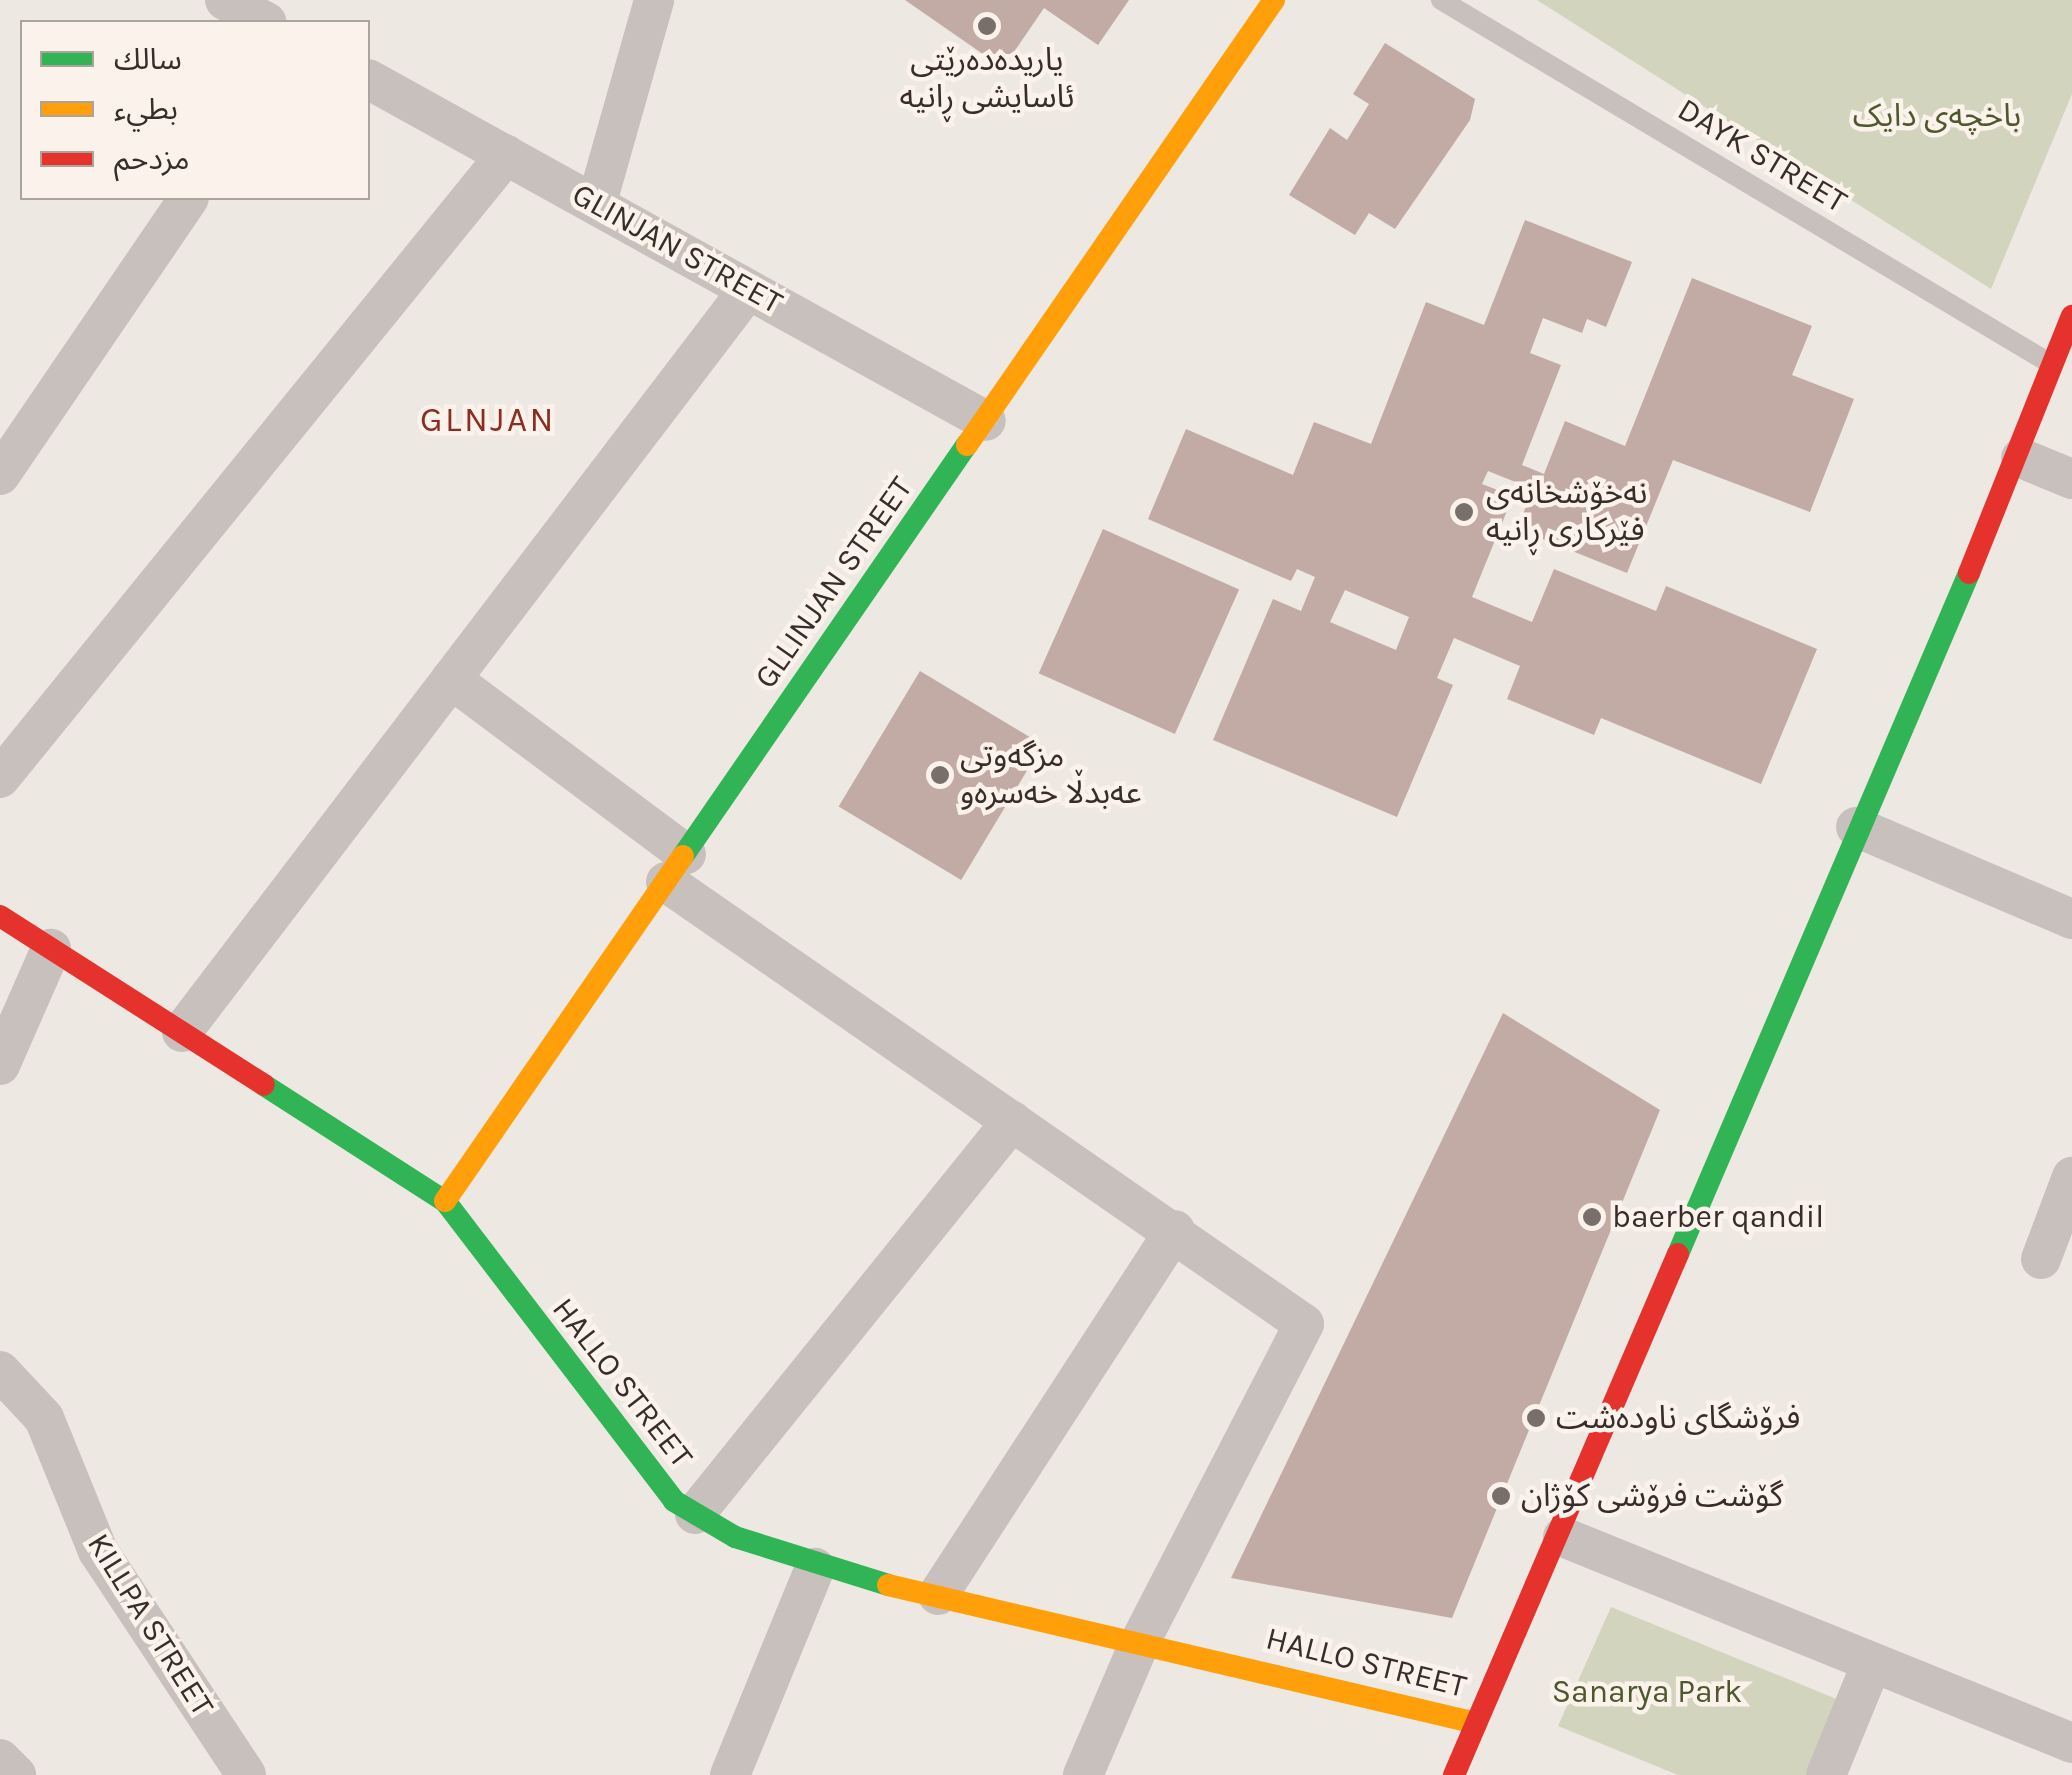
<!DOCTYPE html>
<html>
<head>
<meta charset="utf-8">
<style>
  body { margin:0 }
  #map { position:relative; width:2072px; height:1775px; overflow:hidden; background:#eee8e3; font-family:Karla,"Noto Sans Arabic",sans-serif }
  div>[style] { position:absolute }
  [style*='--x'] { left:calc(var(--x)*1px); top:calc(var(--y)*1px); width:calc(var(--w)*1px); rotate:calc(var(--a)*1deg) }
  .green>* { inset:0; background:#d2d4bd }
  .building>* { inset:0; background:#c2aaa5; transform-origin:0 0 }
  .lane>* { height:20px; margin:-10px; padding:0 10px; transform-origin:10px; border-radius:10px; background:#c8c0bc }
  .street>* { height:40px; margin:-20px; padding:0 20px; transform-origin:20px; border-radius:20px; background:#c8c0bc }
  .fast>* { height:22px; margin:-11px; padding:0 11px; transform-origin:11px; border-radius:11px; background:#30b455 }
  .slow>* { height:22px; margin:-11px; padding:0 11px; transform-origin:11px; border-radius:11px; background:#ff9f0a }
  .jam>* { height:22px; margin:-11px; padding:0 11px; transform-origin:11px; border-radius:11px; background:#e5322d }
  .dots>* { width:28px; height:28px; translate:-50% -50%; box-sizing:border-box; border:5px solid #faf2eb; border-radius:50% }
  span { translate:-50% -50%; white-space:nowrap; text-align:center; line-height:1.15; -webkit-text-stroke:9px #faf2eb; paint-order:stroke }
  .poi-label { font-size:32px; color:#392d29 }
  .left { translate:0 -50%; text-align:left }
  .park-label { font-size:32px; color:#4d582d }
  .street-label { font-size:32px; color:#392d29 }
  .neighbourhood-label { font-size:35px; color:#8a2e21; letter-spacing:2.5px }
  .legend { position:absolute; left:20px; top:20px; width:350px; height:180px; box-sizing:border-box; background:#faf2eb; border:2px solid #ada39d; margin:0; padding:12px 18px; list-style:none; font-size:30px; color:#392d29 }
  .legend li { display:flex; align-items:center; gap:20px; height:50px }
  .legend b { width:50px; border:2px solid #ada39d }
</style>
</head>
<body>
<div id="map">
  <div class="green">
    <div style="clip-path:polygon(1537px 0,2072px 0,2072px 94px,1991px 289px)"></div>
    <div style="clip-path:polygon(1611px 1607px,1839px 1700px,1807px 1775px,1678px 1775px,1558px 1726px)"></div>
  </div>
  <div class="building">
    <div style="clip-path:polygon(905px 0,1129px 0,1098px 45px,1044px 8px,1003px 68px)"></div>
    <div style="clip-path:polygon(1385px 43px,1475px 99px,1470px 120px,1395px 229px,1369px 213px,1355px 235px,1289px 195px,1330px 128px,1347px 140px,1369px 104px,1353px 94px)"></div>
    <div style="clip-path:polygon(evenodd,1525px 220px,1632px 262px,1606px 327px,1587px 319px,1582px 333px,1543px 318px,1530px 353px,1561px 365px,1522px 465px,1544px 474px,1565px 421px,1625px 446px,1692px 278px,1812px 326px,1792px 375px,1854px 399px,1810px 512px,1673px 460px,1627px 573px,1517px 529px,1533px 489px,1488px 471px,1482px 484px,1513px 496px,1472px 597px,1532px 622px,1554px 569px,1656px 611px,1666px 586px,1817px 649px,1761px 784px,1601px 718px,1594px 735px,1507px 699px,1520px 666px,1454px 638px,1437px 678px,1453px 685px,1397px 817px,1213px 740px,1273px 599px,1301px 611px,1315px 577px,1297px 569px,1291px 581px,1148px 519px,1186px 429px,1293px 475px,1314px 422px,1371px 444px,1426px 302px,1484px 325px,1525px 220px,1345px 590px,1409px 617px,1396px 650px,1330px 622px,1345px 590px)"></div>
    <div style="left:1103px;top:529px;width:149px;height:158px;rotate:24deg"></div>
    <div style="left:920px;top:671px;width:143px;height:158px;rotate:31deg"></div>
    <div style="clip-path:polygon(1503px 1013px,1660px 1110px,1452px 1618px,1231px 1578px)"></div>
  </div>
  <div class="lane">
    <div style="--x:1441;--y:0;--w:710;--a:30.83"></div>
  </div>
  <div class="street">
    <div style="--x:225;--y:0;--w:47;--a:28.2"></div>
    <div style="--x:368;--y:79;--w:706;--a:28.96"></div>
    <div style="--x:597;--y:202;--w:210;--a:-74.2"></div>
    <div style="--x:2021;--y:458;--w:55;--a:22.4"></div>
    <div style="--x:0;--y:475;--w:335;--a:-55.7"></div>
    <div style="--x:451;--y:679;--w:293;--a:36.7"></div>
    <div style="--x:0;--y:778;--w:803;--a:-50.92"></div>
    <div style="--x:1856;--y:827;--w:235;--a:23.1"></div>
    <div style="--x:666;--y:882;--w:776;--a:34.71"></div>
    <div style="--x:1304;--y:1324;--w:358;--a:117.3"></div>
    <div style="--x:1140;--y:1642;--w:145;--a:113.2"></div>
    <div style="--x:182;--y:1032;--w:933;--a:-52.66"></div>
    <div style="--x:0;--y:1065;--w:127;--a:-66.3"></div>
    <div style="--x:2041;--y:1259;--w:88;--a:-69.3"></div>
    <div style="--x:0;--y:1371;--w:64;--a:46.9"></div>
    <div style="--x:44;--y:1418;--w:144;--a:67.9"></div>
    <div style="--x:98;--y:1551;--w:268;--a:56.5"></div>
    <div style="--x:695;--y:1514;--w:505;--a:-51.11"></div>
    <div style="--x:1563;--y:1537;--w:549;--a:22.03"></div>
    <div style="--x:938;--y:1595;--w:435;--a:-57"></div>
    <div style="--x:0;--y:1759;--w:23;--a:45"></div>
    <div style="--x:730;--y:1775;--w:224;--a:-67.7"></div>
    <div style="--x:1826;--y:1775;--w:121;--a:-67.7"></div>
  </div>
  <div class="fast">
    <div style="--x:683;--y:856;--w:500;--a:-55.4"></div>
    <div style="--x:264;--y:1085;--w:215;--a:32.7"></div>
    <div style="--x:445;--y:1201;--w:377;--a:52.6"></div>
    <div style="--x:674;--y:1501;--w:71;--a:30.5"></div>
    <div style="--x:735;--y:1537;--w:160;--a:17.4"></div>
    <div style="--x:1678;--y:1254;--w:741;--a:-66.86"></div>
  </div>
  <div class="slow">
    <div style="--x:967;--y:445;--w:541;--a:-55.4"></div>
    <div style="--x:445;--y:1201;--w:419;--a:-55.4"></div>
    <div style="--x:888;--y:1585;--w:604;--a:13.21"></div>
  </div>
  <div class="jam">
    <div style="--x:1969;--y:573;--w:277;--a:-68.2"></div>
    <div style="--x:0;--y:916;--w:313;--a:32.6"></div>
    <div style="--x:1454;--y:1775;--w:567;--a:-66.74"></div>
  </div>
  <div class="dots">
    <div style="left:987px;top:26px;background:#786e6a"></div>
    <div style="left:1464px;top:512px;background:#786e6a"></div>
    <div style="left:940px;top:775px;background:#786e6a"></div>
    <div style="left:1592px;top:1217px;background:#786e6a"></div>
    <div style="left:1536px;top:1418px;background:#786e6a"></div>
    <div style="left:1501px;top:1496px;background:#786e6a"></div>
  </div>
  <div class="poi-label">
    <span style="left:987px;top:79px">یاریدەدەرێتی<br>ئاسایشی ڕانیە</span>
    <span class="left" style="left:1486px;top:512px">نەخۆشخانەی<br>فێرکاری ڕانیە</span>
    <span class="left" style="left:960px;top:775px">مزگەوتی<br>عەبدڵا خەسرەو</span>
    <span class="left" style="left:1612px;top:1217px">baerber qandil</span>
    <span class="left" style="left:1556px;top:1418px">فرۆشگای ناوده‌شت</span>
    <span class="left" style="left:1521px;top:1496px">گۆشت فرۆشی کۆژان</span>
  </div>
  <div class="park-label">
    <span style="left:1937px;top:116px">باخچەی دایک</span>
    <span style="left:1647px;top:1692px">Sanarya Park</span>
  </div>
  <div class="street-label">
    <span style="left:1762px;top:156px;rotate:31deg">DAYK STREET</span>
    <span style="left:677px;top:249px;rotate:29deg">GLINJAN STREET</span>
    <span style="left:834px;top:583px;rotate:-55deg">GLLINJAN STREET</span>
    <span style="left:622px;top:1383px;rotate:52deg">HALLO STREET</span>
    <span style="left:150px;top:1625px;rotate:58deg">KILLPA STREET</span>
    <span style="left:1366px;top:1663px;rotate:14deg">HALLO STREET</span>
  </div>
  <div class="neighbourhood-label">
    <span style="left:488px;top:420px">GLNJAN</span>
  </div>
  <ul class="legend">
  <li><b style="height:12px;background:#30b455"></b>سالك</li>
  <li><b style="height:12px;background:#ff9f0a"></b>بطيء</li>
  <li><b style="height:12px;background:#e5322d"></b>مزدحم</li>
  </ul>
</div>
</body>
</html>
